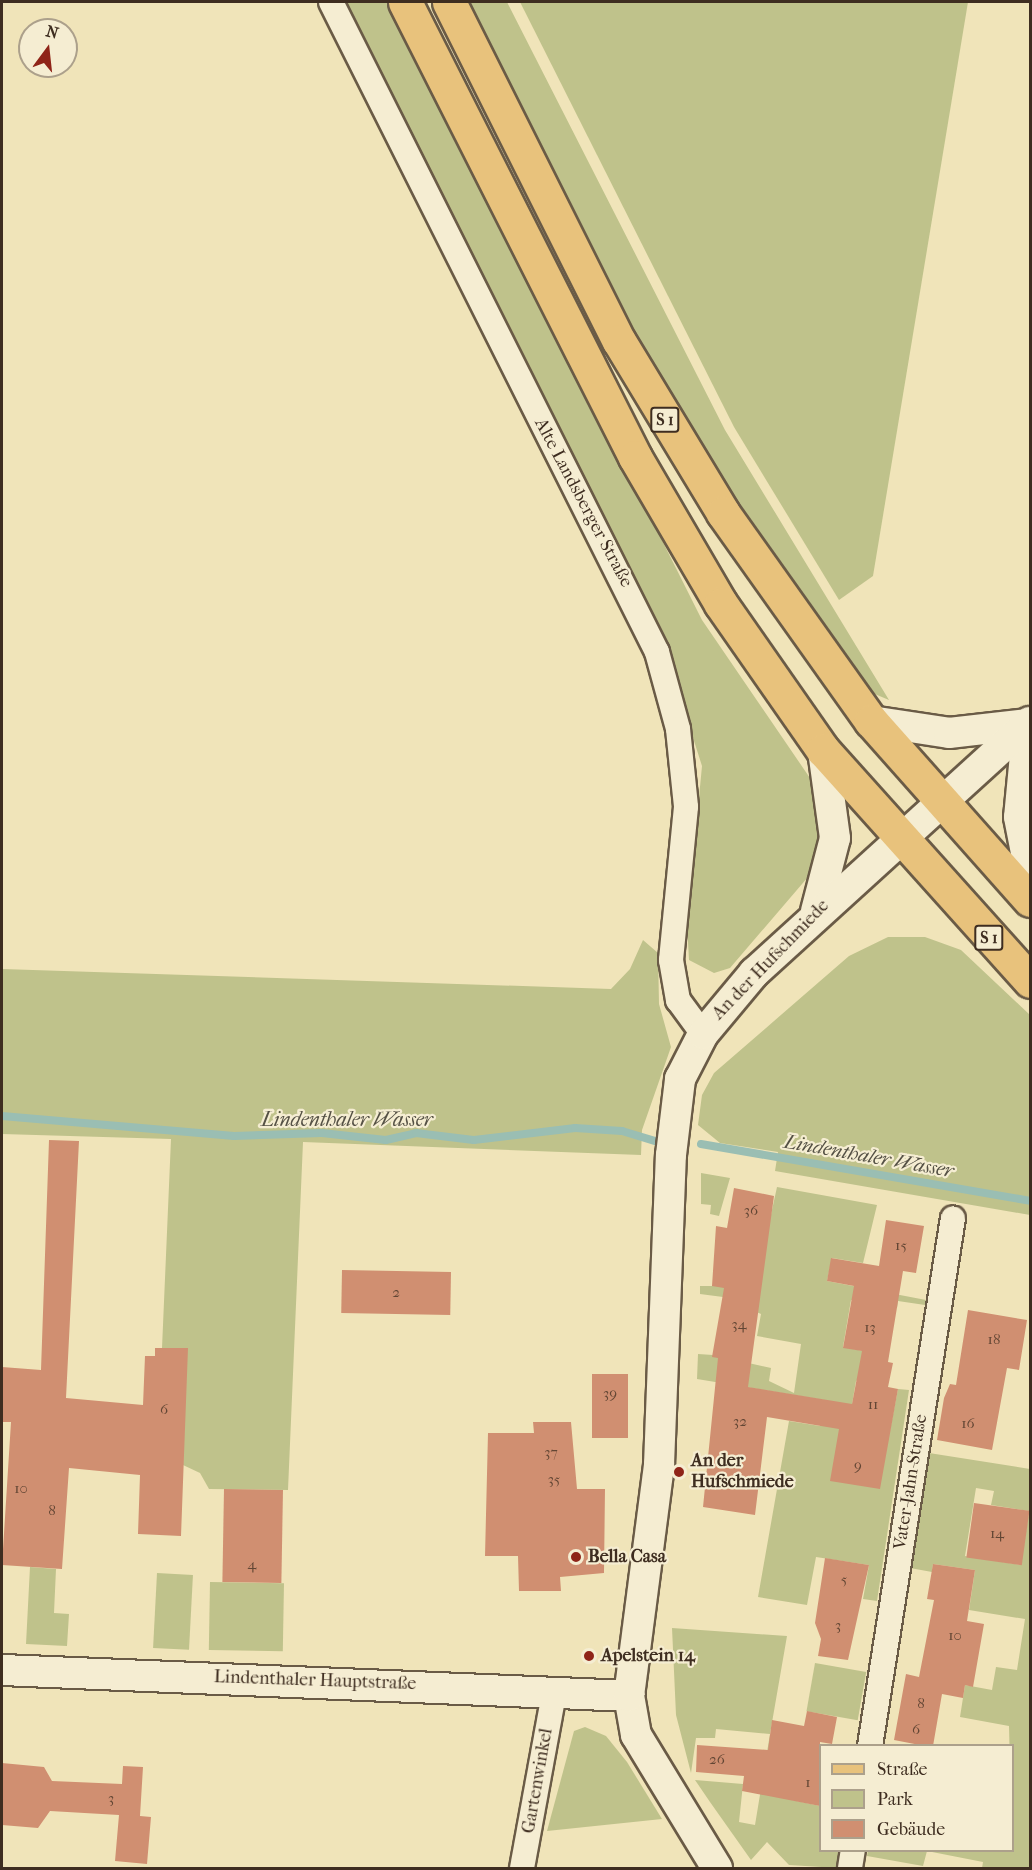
<!DOCTYPE html>
<html>
<head>
<meta charset="utf-8">
<style>
  body { margin:0 }
  #map { position:relative; width:1032px; height:1870px; overflow:hidden; background:#f0e4b9; font-family:"IM FELL French Canon",serif }
  div>[style] { position:absolute }
  [style*='--x'] { left:calc(var(--x)*1px); top:calc(var(--y)*1px); width:calc(var(--w)*1px); rotate:calc(var(--a)*1deg) }
  .green>* { inset:0; background:#bfc28b; transform-origin:0 0 }
  .stream>* { height:8px; margin:-4px; padding:0 4px; transform-origin:4px; border-radius:4px; background:#9abeb3 }
  .building>* { inset:0; background:#d08f71; transform-origin:0 0 }
  .roads { filter:drop-shadow(2px 0 #6a5b46) drop-shadow(-2px 0 #6a5b46) drop-shadow(0 2px #6a5b46) drop-shadow(0 -2px #6a5b46) }
  .minor>* { height:24px; margin:-12px; padding:0 12px; transform-origin:12px; border-radius:12px; background:#f5edd2 }
  .tertiary>* { height:30px; margin:-15px; padding:0 15px; transform-origin:15px; border-radius:15px; background:#f5edd2 }
  .primary>* { height:33px; margin:-16.5px; padding:0 16.5px; transform-origin:16.5px; border-radius:16.5px; background:#e8c27c }
  .dots>* { width:16px; height:16px; translate:-50% -50%; box-sizing:border-box; border:3px solid #f5edd2; border-radius:50% }
  span { translate:-50% -50%; white-space:nowrap; text-align:center; line-height:1.15; -webkit-text-stroke:4.5px #f5edd2; paint-order:stroke }
  .number-label { font-size:15px; color:#624634 }
  .number-label span { -webkit-text-stroke-width:0 }
  .shield-label span { padding:2px 4px; background:#f5edd2; border:2px solid; border-radius:4px; -webkit-text-stroke-width:0 }
  .shield-label { font-size:16px; color:#3e2d20; font-weight:700 }
  .street-label { font-size:18px; color:#3e2d20 }
  .poi-label { font-size:18px; color:#3e2d20; font-weight:700 }
  .left { translate:0 -50%; text-align:left }
  .water-label { font-size:20px; color:#555145; font-style:italic }
  .frame { position:absolute; inset:0; border:3px solid #3e2d20; pointer-events:none }
  .legend { position:absolute; left:819px; top:1744px; width:195px; height:108px; box-sizing:border-box; background:#f5edd2; border:2px solid #aca08b; margin:0; padding:8px 10px; list-style:none; font-size:18px; color:#3e2d20 }
  .legend li { display:flex; align-items:center; gap:12px; height:30px }
  .legend b { width:30px; border:2px solid #aca08b }
  .north { position:absolute; left:18px; top:18px; width:60px; height:60px; box-sizing:border-box; background:#f5edd2; border:2px solid #aca08b; border-radius:50%; rotate:15deg; font-size:16px; font-weight:700; line-height:24px; text-align:center; color:#3e2d20 }
  .north::after { content:''; display:block; margin:auto; width:21px; height:27px; background:#8f2418; clip-path:polygon(50% 0,100% 100%,50% 72%,0 100%) }
</style>
</head>
<body>
<div id="map">
  <div class="green">
    <div style="clip-path:polygon(346px 2px,392px 2px,702px 620px,812px 781px,825px 828px,814px 870px,730px 968px,714px 973px,689px 960px,687px 923px,702px 766px,682px 703px)"></div>
    <div style="clip-path:polygon(468px 2px,507px 2px,725px 430px,889px 700px,870px 692px,772px 556px,681px 415px,633px 332px)"></div>
    <div style="clip-path:polygon(520px 2px,968px 2px,873px 576px,839px 600px,734px 427px)"></div>
    <div style="clip-path:polygon(888px 937px,925px 937px,961px 950px,1030px 1015px,1030px 1215px,775px 1171px,778px 1152px,720px 1143px,698px 1125px,702px 1095px,714px 1073px,849px 956px)"></div>
    <div style="clip-path:polygon(643px 940px,658px 953px,659px 1004px,671px 1047px,642px 1130px,641px 1155px,303px 1142px,288px 1490px,209px 1489px,200px 1473px,183px 1465px,187px 1348px,162px 1348px,171px 1139px,2px 1134px,2px 969px,611px 989px,630px 969px)"></div>
    <div style="clip-path:polygon(701px 1173px,730px 1178px,719px 1216px,710px 1214px,711px 1205px,701px 1204px)"></div>
    <div style="clip-path:polygon(777px 1187px,877px 1205px,863px 1263px,832px 1258px,827px 1281px,926px 1300px,925px 1305px,898px 1301px,897px 1308px,851px 1300px,843px 1347px,889px 1356px,856px 1381px,849px 1422px,890px 1430px,898px 1389px,909px 1390px,877px 1601px,863px 1599px,869px 1565px,816px 1557px,807px 1605px,758px 1597px,789px 1421px,820px 1426px,824px 1400px,697px 1379px,698px 1354px,713px 1355px,771px 1368px,769px 1381px,794px 1393px,801px 1344px,757px 1336px,761px 1314px,723px 1297px,700px 1294px,700px 1286px,712px 1286px,767px 1233px)"></div>
    <div style="clip-path:polygon(evenodd,929px 1453px,1030px 1469px,1030px 1868px,982px 1868px,983px 1862px,927px 1851px,923px 1866px,867px 1856px,868px 1850px,1012px 1850px,1009px 1726px,960px 1717px,965px 1685px,992px 1690px,996px 1667px,1017px 1670px,1025px 1619px,969px 1610px,975px 1570px,933px 1564px,932px 1572px,910px 1568px,929px 1453px,976px 1488px,994px 1491px,991px 1505px,1029px 1511px,1021px 1565px,965px 1556px,976px 1488px)"></div>
    <div style="clip-path:polygon(30px 1567px,56px 1569px,54px 1613px,69px 1614px,67px 1646px,26px 1644px)"></div>
    <div style="left:157px;top:1573px;width:36px;height:75px;rotate:3deg"></div>
    <div style="left:210px;top:1582px;width:74px;height:68px;rotate:1deg"></div>
    <div style="clip-path:polygon(672px 1628px,787px 1636px,770px 1734px,792px 1800px,820px 1806px,820px 1850px,841px 1851px,838px 1868px,789px 1865px,767px 1842px,751px 1860px,710px 1802px,695px 1780px,743px 1784px,739px 1822px,755px 1825px,770px 1734px,716px 1729px,715px 1738px,696px 1738px,691px 1773px,676px 1715px)"></div>
    <div style="left:815px;top:1663px;width:52px;height:49px;rotate:10deg"></div>
    <div style="clip-path:polygon(585px 1727px,606px 1736px,627px 1762px,662px 1819px,547px 1831px,574px 1731px)"></div>
  </div>
  <div class="stream">
    <div style="--x:2;--y:1116;--w:233;--a:4.9"></div>
    <div style="--x:234;--y:1136;--w:88;--a:-2"></div>
    <div style="--x:322;--y:1133;--w:64;--a:6.2"></div>
    <div style="--x:386;--y:1140;--w:31;--a:-13"></div>
    <div style="--x:416;--y:1133;--w:58;--a:6.9"></div>
    <div style="--x:474;--y:1140;--w:102;--a:-6.8"></div>
    <div style="--x:575;--y:1128;--w:47;--a:3.7"></div>
    <div style="--x:622;--y:1131;--w:34;--a:17"></div>
    <div style="--x:701;--y:1144;--w:334;--a:9.8"></div>
  </div>
  <div class="building">
    <div style="clip-path:polygon(49px 1140px,79px 1141px,66px 1398px,143px 1405px,145px 1356px,155px 1356px,155px 1348px,188px 1348px,181px 1536px,138px 1534px,140px 1475px,69px 1468px,62px 1569px,2px 1565px,11px 1422px,2px 1422px,2px 1367px,41px 1370px)"></div>
    <div style="clip-path:polygon(734px 1188px,774px 1196px,748px 1387px,852px 1404px,862px 1351px,843px 1348px,854px 1286px,827px 1281px,831px 1258px,879px 1266px,886px 1220px,924px 1226px,916px 1273px,903px 1271px,888px 1362px,893px 1363px,888px 1387px,898px 1389px,880px 1489px,830px 1481px,839px 1429px,767px 1417px,755px 1515px,703px 1507px,718px 1358px,712px 1357px,724px 1288px,712px 1286px,716px 1226px,727px 1228px)"></div>
    <div style="left:342px;top:1270px;width:109px;height:43px;rotate:1deg"></div>
    <div style="clip-path:polygon(968px 1310px,1027px 1320px,1019px 1370px,1007px 1368px,992px 1450px,937px 1440px,944px 1398px,950px 1384px,956px 1385px)"></div>
    <div style="left:592px;top:1374px;width:36px;height:64px"></div>
    <div style="clip-path:polygon(533px 1422px,571px 1422px,577px 1489px,605px 1489px,604px 1573px,560px 1577px,561px 1591px,519px 1591px,518px 1556px,485px 1556px,488px 1433px,534px 1433px)"></div>
    <div style="left:224px;top:1489px;width:59px;height:93px;rotate:1deg"></div>
    <div style="left:974px;top:1503px;width:56px;height:55px;rotate:8deg"></div>
    <div style="clip-path:polygon(825px 1558px,869px 1565px,848px 1660px,818px 1656px,821px 1639px,815px 1623px)"></div>
    <div style="clip-path:polygon(933px 1564px,975px 1570px,967px 1621px,984px 1624px,973px 1687px,965px 1685px,963px 1698px,942px 1694px,933px 1746px,925px 1746px,894px 1740px,906px 1674px,919px 1677px,934px 1600px,927px 1599px)"></div>
    <div style="clip-path:polygon(807px 1711px,837px 1717px,832px 1744px,820px 1742px,820px 1806px,742px 1791px,744px 1776px,696px 1772px,697px 1745px,768px 1750px,772px 1720px,804px 1726px)"></div>
    <div style="clip-path:polygon(2px 1763px,44px 1767px,52px 1781px,122px 1784px,123px 1766px,143px 1767px,140px 1816px,151px 1817px,147px 1864px,115px 1861px,119px 1815px,50px 1811px,38px 1828px,2px 1825px)"></div>
  </div>
  <div class="roads">
    <div class="minor">
      <div style="--x:331;--y:2;--w:727;--a:63.36"></div>
      <div style="--x:657;--y:652;--w:80;--a:74.7"></div>
      <div style="--x:678;--y:729;--w:78;--a:84.1"></div>
      <div style="--x:686;--y:807;--w:154;--a:95.6"></div>
      <div style="--x:671;--y:960;--w:41;--a:80.1"></div>
      <div style="--x:678;--y:1000;--w:42;--a:53.7"></div>
      <div style="--x:870;--y:1746;--w:534;--a:-81.07"></div>
      <div style="--x:522;--y:1868;--w:178;--a:-79.6"></div>
      <div style="--x:850;--y:1868;--w:18;--a:-81"></div>
    </div>
    <div class="tertiary">
      <div style="--x:871;--y:721;--w:79;--a:8.7"></div>
      <div style="--x:949;--y:733;--w:80;--a:-6.5"></div>
      <div style="--x:1028;--y:724;--w:93;--a:95.5"></div>
      <div style="--x:1019;--y:817;--w:57;--a:78.9"></div>
      <div style="--x:816;--y:911;--w:75;--a:-75.4"></div>
      <div style="--x:835;--y:838;--w:89;--a:-97.8"></div>
      <div style="--x:2;--y:1670;--w:628;--a:2.37"></div>
      <div style="--x:717;--y:1868;--w:156;--a:-121.3"></div>
      <div style="--x:636;--y:1735;--w:40;--a:-100"></div>
      <div style="--x:629;--y:1696;--w:233;--a:-82.6"></div>
      <div style="--x:659;--y:1465;--w:310;--a:-87.8"></div>
      <div style="--x:671;--y:1155;--w:77;--a:-83.2"></div>
      <div style="--x:680;--y:1079;--w:51;--a:-62.9"></div>
      <div style="--x:703;--y:1034;--w:80;--a:-50.1"></div>
      <div style="--x:754;--y:973;--w:373;--a:-42.3"></div>
    </div>
    <div class="primary">
      <div style="--x:405;--y:2;--w:510;--a:63.18"></div>
      <div style="--x:635;--y:457;--w:170;--a:59.7"></div>
      <div style="--x:721;--y:604;--w:178;--a:55.1"></div>
      <div style="--x:823;--y:750;--w:310;--a:48.1"></div>
      <div style="--x:449;--y:2;--w:379;--a:63.4"></div>
      <div style="--x:619;--y:341;--w:201;--a:58.8"></div>
      <div style="--x:723;--y:513;--w:255;--a:54.6"></div>
      <div style="--x:871;--y:721;--w:239;--a:48.4"></div>
    </div>
  </div>
  <div class="dots">
    <div style="left:679px;top:1472px;background:#8f2418"></div>
    <div style="left:576px;top:1557px;background:#8f2418"></div>
    <div style="left:589px;top:1656px;background:#8f2418"></div>
  </div>
  <div class="number-label">
    <span style="left:751px;top:1211px">36</span>
    <span style="left:901px;top:1246px">15</span>
    <span style="left:396px;top:1293px">2</span>
    <span style="left:739px;top:1325px">34</span>
    <span style="left:870px;top:1328px">13</span>
    <span style="left:994px;top:1340px">18</span>
    <span style="left:610px;top:1394px">39</span>
    <span style="left:873px;top:1405px">11</span>
    <span style="left:164px;top:1410px">6</span>
    <span style="left:740px;top:1422px">32</span>
    <span style="left:968px;top:1424px">16</span>
    <span style="left:551px;top:1453px">37</span>
    <span style="left:858px;top:1466px">9</span>
    <span style="left:554px;top:1480px">35</span>
    <span style="left:21px;top:1489px">10</span>
    <span style="left:52px;top:1511px">8</span>
    <span style="left:997px;top:1534px">14</span>
    <span style="left:252px;top:1565px">4</span>
    <span style="left:844px;top:1580px">5</span>
    <span style="left:838px;top:1626px">3</span>
    <span style="left:955px;top:1636px">10</span>
    <span style="left:921px;top:1704px">8</span>
    <span style="left:916px;top:1730px">6</span>
    <span style="left:717px;top:1760px">26</span>
    <span style="left:808px;top:1783px">1</span>
    <span style="left:111px;top:1799px">3</span>
  </div>
  <div class="shield-label">
    <span style="left:665px;top:420px">S 1</span>
    <span style="left:989px;top:938px">S 1</span>
  </div>
  <div class="street-label">
    <span style="left:583px;top:503px;rotate:62deg">Alte Landsberger Straße</span>
    <span style="left:771px;top:960px;rotate:-46deg">An der Hufschmiede</span>
    <span style="left:911px;top:1482px;rotate:-81deg">Vater-Jahn-Straße</span>
    <span style="left:315px;top:1681px;rotate:2deg">Lindenthaler Hauptstraße</span>
    <span style="left:538px;top:1781px;rotate:-80deg">Gartenwinkel</span>
  </div>
  <div class="poi-label">
    <span class="left" style="left:691px;top:1472px">An der<br>Hufschmiede</span>
    <span class="left" style="left:588px;top:1557px">Bella Casa</span>
    <span class="left" style="left:601px;top:1656px">Apelstein 14</span>
  </div>
  <div class="water-label">
    <span style="left:347px;top:1119px">Lindenthaler Wasser</span>
    <span style="left:869px;top:1156px;rotate:10deg">Lindenthaler Wasser</span>
  </div>
  <div class="frame"></div>
  <ul class="legend">
  <li><b style="height:8px;background:#e8c27c"></b>Straße</li>
  <li><b style="height:16px;background:#bfc28b"></b>Park</li>
  <li><b style="height:16px;background:#d08f71"></b>Gebäude</li>
  </ul>
  <div class="north">N</div>
</div>
</body>
</html>
